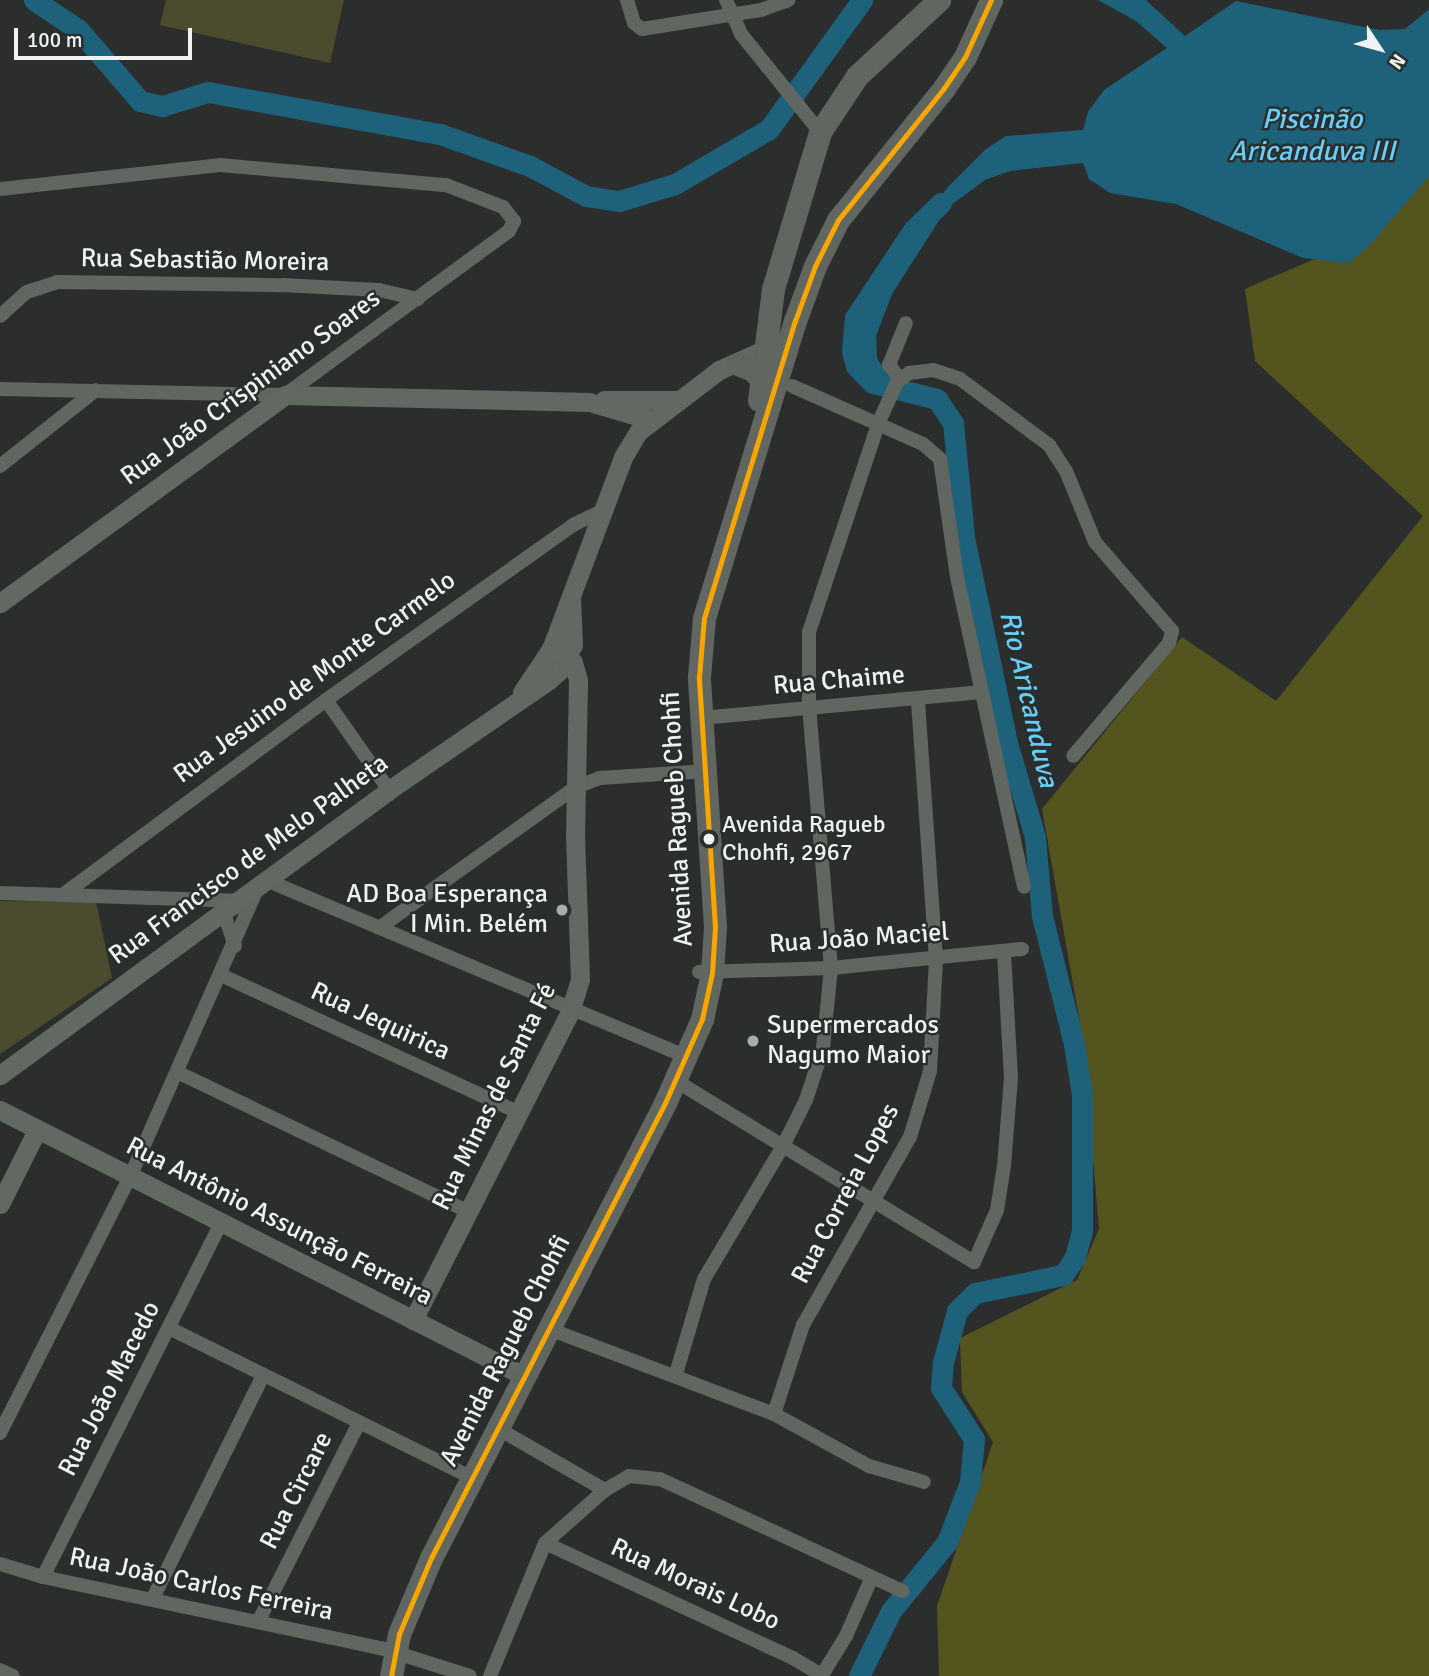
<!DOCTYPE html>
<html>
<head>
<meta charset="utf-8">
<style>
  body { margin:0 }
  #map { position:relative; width:1429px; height:1676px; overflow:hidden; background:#2b2e2d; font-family:Signika,sans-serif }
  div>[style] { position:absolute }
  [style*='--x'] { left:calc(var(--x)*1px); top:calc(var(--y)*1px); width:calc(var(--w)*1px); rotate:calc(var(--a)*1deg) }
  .green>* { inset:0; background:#4b4c2e }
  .forest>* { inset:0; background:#54551e }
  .water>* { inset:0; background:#1e617b }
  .river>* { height:21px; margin:-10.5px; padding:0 10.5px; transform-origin:10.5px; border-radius:10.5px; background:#1e617b }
  .street>* { height:14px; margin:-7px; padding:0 7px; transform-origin:7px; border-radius:7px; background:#616660 }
  .secondary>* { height:19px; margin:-9.5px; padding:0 9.5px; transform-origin:9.5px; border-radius:9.5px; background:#626963 }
  .primary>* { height:23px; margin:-11.5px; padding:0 11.5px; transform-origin:11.5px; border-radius:11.5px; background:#616760 }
  .bus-1>* { height:5px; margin:-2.5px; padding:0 2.5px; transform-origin:2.5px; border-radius:2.5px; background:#f7a600 }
  .dots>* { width:19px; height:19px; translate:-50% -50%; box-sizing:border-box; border:4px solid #2a2f2d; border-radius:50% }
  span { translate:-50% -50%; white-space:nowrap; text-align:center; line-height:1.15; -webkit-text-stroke:5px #2a2f2d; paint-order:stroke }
  .bus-label { font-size:24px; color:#f0f2f1 }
  .left { translate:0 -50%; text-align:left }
  .street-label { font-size:26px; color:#f0f2f1 }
  .poi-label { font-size:26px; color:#f0f2f1 }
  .right { translate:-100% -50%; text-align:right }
  .water-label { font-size:28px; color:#68cdf9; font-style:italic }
  .north { position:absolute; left:1345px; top:14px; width:70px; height:70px; -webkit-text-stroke:5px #2a2f2d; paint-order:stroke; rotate:126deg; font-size:19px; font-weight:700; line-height:28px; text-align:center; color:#f0f2f1 }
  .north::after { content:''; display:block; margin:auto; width:24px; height:32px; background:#f0f2f1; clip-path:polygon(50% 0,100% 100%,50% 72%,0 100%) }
  .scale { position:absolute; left:14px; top:28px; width:178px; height:32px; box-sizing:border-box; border:4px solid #f0f2f1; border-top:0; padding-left:9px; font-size:21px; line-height:24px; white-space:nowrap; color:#f0f2f1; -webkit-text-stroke:5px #2a2f2d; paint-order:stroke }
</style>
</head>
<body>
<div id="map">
  <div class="green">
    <div style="clip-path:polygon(166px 0,344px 0,330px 63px,160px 25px)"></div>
    <div style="clip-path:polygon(0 901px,96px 902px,112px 978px,0 1054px)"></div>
  </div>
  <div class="forest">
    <div style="clip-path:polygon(1429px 175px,1429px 1676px,939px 1676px,937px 1606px,993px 1442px,962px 1392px,960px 1338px,1077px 1280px,1099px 1229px,1083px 1040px,1042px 809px,1182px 637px,1276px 701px,1423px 516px,1255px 361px,1245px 289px,1319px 257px)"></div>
  </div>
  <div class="water">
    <div style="clip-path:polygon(1098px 0,1146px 0,1185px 36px,1236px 1px,1379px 30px,1405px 29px,1429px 9px,1429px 176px,1370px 245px,1348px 263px,1303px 258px,1176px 204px,1110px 193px,1089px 179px,1083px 163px,1010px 171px,985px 180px,947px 208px,892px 294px,876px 336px,877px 358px,892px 382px,918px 390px,912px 402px,885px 397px,865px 380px,860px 364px,863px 316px,877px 286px,947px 188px,986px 149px,1006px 136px,1083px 130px,1088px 112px,1104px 90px,1167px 48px,1136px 21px)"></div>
  </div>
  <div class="river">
    <div style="--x:34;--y:0;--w:54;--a:33.7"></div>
    <div style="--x:79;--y:30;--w:94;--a:49.3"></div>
    <div style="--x:140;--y:101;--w:23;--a:13"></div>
    <div style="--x:162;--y:106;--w:48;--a:-16.9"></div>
    <div style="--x:208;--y:92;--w:236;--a:10.3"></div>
    <div style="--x:440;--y:134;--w:96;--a:19.6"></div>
    <div style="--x:530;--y:166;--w:64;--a:28.2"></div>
    <div style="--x:586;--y:196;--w:33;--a:9"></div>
    <div style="--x:619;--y:201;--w:59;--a:-16.9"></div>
    <div style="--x:675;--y:184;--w:109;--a:-30.3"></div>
    <div style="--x:769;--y:129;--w:159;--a:-54.2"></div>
    <div style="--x:859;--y:1676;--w:72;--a:-63.8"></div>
    <div style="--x:891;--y:1611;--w:89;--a:-50.9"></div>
    <div style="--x:947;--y:1542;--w:64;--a:-69"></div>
    <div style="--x:970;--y:1482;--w:43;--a:-84.7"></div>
    <div style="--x:974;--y:1439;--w:61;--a:-122.9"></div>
    <div style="--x:941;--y:1388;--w:26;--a:-86"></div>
    <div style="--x:943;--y:1362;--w:53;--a:-74.6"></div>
    <div style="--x:957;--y:1311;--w:25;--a:-45"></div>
    <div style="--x:975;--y:1293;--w:90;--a:-11.6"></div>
    <div style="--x:1063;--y:1275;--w:22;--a:-56"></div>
    <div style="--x:1075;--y:1257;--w:27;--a:-75"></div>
    <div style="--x:1082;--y:1231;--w:136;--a:-90"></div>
    <div style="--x:1082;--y:1095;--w:52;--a:-98.9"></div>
    <div style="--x:1074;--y:1044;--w:132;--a:-104"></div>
    <div style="--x:1042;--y:916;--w:79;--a:-95.1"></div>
    <div style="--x:1035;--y:837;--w:98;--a:-106.6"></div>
    <div style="--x:1007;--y:743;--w:210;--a:-101.8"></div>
    <div style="--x:964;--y:537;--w:115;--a:-95.5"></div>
    <div style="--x:953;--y:423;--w:29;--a:-124"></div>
    <div style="--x:937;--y:399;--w:66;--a:-166"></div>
    <div style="--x:873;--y:383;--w:24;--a:-135"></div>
    <div style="--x:856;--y:366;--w:16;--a:-105"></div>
    <div style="--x:852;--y:351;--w:33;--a:-85"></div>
    <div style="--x:855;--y:318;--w:105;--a:-56.6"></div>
    <div style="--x:913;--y:230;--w:39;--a:-44"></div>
  </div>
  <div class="street">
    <div style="--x:627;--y:0;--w:24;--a:73"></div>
    <div style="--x:634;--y:23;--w:10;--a:37"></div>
    <div style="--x:642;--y:29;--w:121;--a:-9.1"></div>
    <div style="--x:761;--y:10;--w:29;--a:-20"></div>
    <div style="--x:726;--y:0;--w:37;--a:66"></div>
    <div style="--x:741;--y:34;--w:126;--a:51.1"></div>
    <div style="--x:0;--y:189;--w:221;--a:-6.2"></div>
    <div style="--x:220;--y:165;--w:227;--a:5.1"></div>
    <div style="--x:446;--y:185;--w:61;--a:21.1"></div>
    <div style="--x:503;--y:207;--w:18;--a:52"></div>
    <div style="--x:514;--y:221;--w:11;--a:117"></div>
    <div style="--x:509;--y:231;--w:278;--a:143.8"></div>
    <div style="--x:285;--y:395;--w:285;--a:-178.8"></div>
    <div style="--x:0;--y:316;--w:36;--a:-42"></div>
    <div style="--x:27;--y:292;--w:32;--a:-18"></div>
    <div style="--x:57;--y:282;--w:226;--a:0.8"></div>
    <div style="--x:283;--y:285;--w:96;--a:3"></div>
    <div style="--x:379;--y:290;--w:40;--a:13"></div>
    <div style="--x:900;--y:379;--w:18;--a:-128"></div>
    <div style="--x:889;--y:365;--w:45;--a:-68"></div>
    <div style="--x:792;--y:386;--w:143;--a:23.9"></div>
    <div style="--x:923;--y:444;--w:23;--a:41"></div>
    <div style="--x:940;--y:459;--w:119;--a:81.8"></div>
    <div style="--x:957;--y:577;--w:317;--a:77.8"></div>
    <div style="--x:0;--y:466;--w:122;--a:-38.4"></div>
    <div style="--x:326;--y:700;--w:110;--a:55"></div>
    <div style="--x:701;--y:718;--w:282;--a:-5.3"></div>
    <div style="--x:266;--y:880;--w:444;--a:22.8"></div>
    <div style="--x:0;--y:893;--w:237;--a:1.9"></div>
    <div style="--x:64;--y:894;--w:326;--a:-36.5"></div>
    <div style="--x:326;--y:700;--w:303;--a:-35.3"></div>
    <div style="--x:573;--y:525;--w:32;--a:-26"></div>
    <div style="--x:223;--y:911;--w:37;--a:71"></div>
    <div style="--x:379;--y:928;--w:242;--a:-35.6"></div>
    <div style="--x:576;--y:787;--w:26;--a:-21"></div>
    <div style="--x:600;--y:778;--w:92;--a:-3.7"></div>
    <div style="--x:699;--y:972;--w:132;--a:-1.7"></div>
    <div style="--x:831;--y:968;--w:192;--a:-5.7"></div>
    <div style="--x:221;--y:975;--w:328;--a:24.8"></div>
    <div style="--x:177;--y:1072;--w:324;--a:25.6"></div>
    <div style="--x:676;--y:1081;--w:349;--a:31.3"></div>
    <div style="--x:974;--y:1262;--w:57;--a:-66.1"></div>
    <div style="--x:997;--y:1210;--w:45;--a:-81"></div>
    <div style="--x:1004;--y:1166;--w:88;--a:-85.5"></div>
    <div style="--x:1011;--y:1078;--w:127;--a:-93.2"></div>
    <div style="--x:169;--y:1328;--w:326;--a:26.3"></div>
    <div style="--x:549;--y:1329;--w:241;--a:20.7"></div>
    <div style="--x:774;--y:1414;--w:108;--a:28.7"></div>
    <div style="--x:869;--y:1466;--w:57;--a:16.2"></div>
    <div style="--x:676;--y:1374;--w:99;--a:-73.6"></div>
    <div style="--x:704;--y:1279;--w:155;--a:-59.3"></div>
    <div style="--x:783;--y:1146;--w:51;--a:-63.4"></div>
    <div style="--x:806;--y:1100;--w:55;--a:-71.9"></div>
    <div style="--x:823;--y:1048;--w:80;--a:-84.3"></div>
    <div style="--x:831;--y:968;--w:261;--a:-94.8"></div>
    <div style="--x:809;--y:708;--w:76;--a:-90"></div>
    <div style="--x:809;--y:632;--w:219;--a:-71.6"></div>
    <div style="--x:878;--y:424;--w:46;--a:-65.7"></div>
    <div style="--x:897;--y:382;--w:15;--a:-37"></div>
    <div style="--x:909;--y:373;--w:24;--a:-7"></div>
    <div style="--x:933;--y:370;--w:28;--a:18"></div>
    <div style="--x:960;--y:379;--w:111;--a:36.6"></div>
    <div style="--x:1049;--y:445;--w:31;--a:57"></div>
    <div style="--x:1066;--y:471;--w:77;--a:67.8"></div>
    <div style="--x:1095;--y:542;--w:118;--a:49.1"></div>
    <div style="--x:1172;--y:631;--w:12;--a:104"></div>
    <div style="--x:1169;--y:643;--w:148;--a:130.3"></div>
    <div style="--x:774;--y:1414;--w:94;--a:-72"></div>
    <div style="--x:803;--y:1325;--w:216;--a:-60.4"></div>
    <div style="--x:910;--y:1137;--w:69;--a:-73.1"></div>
    <div style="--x:930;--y:1071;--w:112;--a:-86.9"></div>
    <div style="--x:936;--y:959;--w:261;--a:-94"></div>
    <div style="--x:497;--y:1428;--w:125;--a:29.9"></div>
    <div style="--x:0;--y:1433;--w:287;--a:-63.1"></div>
    <div style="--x:130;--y:1177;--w:320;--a:-66.2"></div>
    <div style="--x:545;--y:1543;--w:273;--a:24.9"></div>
    <div style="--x:793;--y:1658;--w:35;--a:31"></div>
    <div style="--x:0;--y:1564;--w:45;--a:16.8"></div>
    <div style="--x:43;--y:1577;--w:345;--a:11.9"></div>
    <div style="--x:381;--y:1648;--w:93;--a:17.5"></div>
    <div style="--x:43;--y:1577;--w:396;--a:-63.3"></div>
    <div style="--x:153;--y:1598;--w:249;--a:-63.7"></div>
    <div style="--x:259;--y:1620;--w:221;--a:-63.1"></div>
    <div style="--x:0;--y:1670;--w:14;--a:25"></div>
    <div style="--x:822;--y:1675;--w:46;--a:-58.4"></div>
    <div style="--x:846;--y:1636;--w:64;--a:-66.2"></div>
    <div style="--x:490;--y:1676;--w:144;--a:-67.5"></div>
    <div style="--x:545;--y:1543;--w:80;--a:-41.5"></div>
    <div style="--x:605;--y:1490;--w:28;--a:-30"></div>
    <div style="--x:629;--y:1476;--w:31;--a:6"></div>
    <div style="--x:660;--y:1479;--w:267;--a:24.8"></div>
  </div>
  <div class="secondary">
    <div style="--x:604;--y:400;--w:74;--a:0"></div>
    <div style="--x:0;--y:603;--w:353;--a:-36.1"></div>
    <div style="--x:285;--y:395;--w:304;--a:1.3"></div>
    <div style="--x:589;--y:402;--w:65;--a:16.2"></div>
    <div style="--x:522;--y:692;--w:52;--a:-56"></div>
    <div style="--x:551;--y:649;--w:205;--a:-69.4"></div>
    <div style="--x:623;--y:457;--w:29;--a:-59"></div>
    <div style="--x:638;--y:432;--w:102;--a:-37.4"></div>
    <div style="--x:719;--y:370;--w:64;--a:-24.1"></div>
    <div style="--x:0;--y:1075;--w:482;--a:-36.2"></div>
    <div style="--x:389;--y:790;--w:194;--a:-34.5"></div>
    <div style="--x:549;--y:680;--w:15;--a:-42"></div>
    <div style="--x:560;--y:670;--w:28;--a:-63"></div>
    <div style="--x:573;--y:645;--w:48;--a:-92.4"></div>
    <div style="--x:0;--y:1110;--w:588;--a:26.91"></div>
    <div style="--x:0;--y:1204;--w:83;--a:-63.4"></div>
    <div style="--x:413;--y:1320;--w:346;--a:-63"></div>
    <div style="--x:570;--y:1012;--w:34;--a:-73"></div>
    <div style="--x:580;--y:979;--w:141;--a:-92"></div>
    <div style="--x:575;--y:838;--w:158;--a:-88.9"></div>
    <div style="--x:578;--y:680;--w:19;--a:-106"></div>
    <div style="--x:573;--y:662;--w:26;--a:-149"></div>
  </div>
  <div class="primary">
    <div style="--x:738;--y:364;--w:16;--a:22"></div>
    <div style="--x:753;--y:370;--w:16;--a:50"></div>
    <div style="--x:759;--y:400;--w:112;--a:-82.8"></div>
    <div style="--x:773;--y:289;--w:164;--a:-73.3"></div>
    <div style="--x:820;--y:132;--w:67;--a:-56.5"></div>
    <div style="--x:857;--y:76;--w:112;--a:-42.8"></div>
    <div style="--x:391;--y:1676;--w:43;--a:-79.2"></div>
    <div style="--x:399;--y:1634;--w:82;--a:-67.2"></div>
    <div style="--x:431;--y:1558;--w:512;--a:-62.78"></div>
    <div style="--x:665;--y:1103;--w:92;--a:-66.2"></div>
    <div style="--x:702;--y:1019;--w:47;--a:-77.7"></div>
    <div style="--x:712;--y:973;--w:46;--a:-86.3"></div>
    <div style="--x:715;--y:927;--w:251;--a:-93.7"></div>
    <div style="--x:699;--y:677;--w:59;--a:-85.2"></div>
    <div style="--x:704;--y:618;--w:311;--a:-73"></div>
    <div style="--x:795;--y:321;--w:59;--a:-70"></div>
    <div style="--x:815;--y:266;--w:51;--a:-63.4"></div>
    <div style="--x:838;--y:220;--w:169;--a:-51.2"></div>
    <div style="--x:944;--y:88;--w:37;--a:-56"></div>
    <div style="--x:965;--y:57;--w:63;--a:-65.5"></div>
  </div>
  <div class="bus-1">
    <div style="--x:391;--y:1676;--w:43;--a:-79.2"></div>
    <div style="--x:399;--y:1634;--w:82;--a:-67.2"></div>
    <div style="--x:431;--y:1558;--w:512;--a:-62.78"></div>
    <div style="--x:665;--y:1103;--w:92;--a:-66.2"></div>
    <div style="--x:702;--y:1019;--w:47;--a:-77.7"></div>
    <div style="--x:712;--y:973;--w:46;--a:-86.3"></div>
    <div style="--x:715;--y:927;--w:251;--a:-93.7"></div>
    <div style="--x:699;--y:677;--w:59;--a:-85.2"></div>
    <div style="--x:704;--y:618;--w:311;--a:-73"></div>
    <div style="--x:795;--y:321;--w:59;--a:-70"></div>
    <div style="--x:815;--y:266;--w:51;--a:-63.4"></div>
    <div style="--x:838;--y:220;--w:169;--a:-51.2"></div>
    <div style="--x:944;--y:88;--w:37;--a:-56"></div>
    <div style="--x:965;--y:57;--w:63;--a:-65.5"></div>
  </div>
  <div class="dots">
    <div style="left:709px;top:839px;background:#f0f2f1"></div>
    <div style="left:562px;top:910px;background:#abadac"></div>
    <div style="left:753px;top:1041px;background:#abadac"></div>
  </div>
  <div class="bus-label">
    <span class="left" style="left:722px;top:839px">Avenida Ragueb<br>Chohfi, 2967</span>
  </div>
  <div class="street-label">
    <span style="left:205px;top:261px;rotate:1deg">Rua Sebastião Moreira</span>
    <span style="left:251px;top:388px;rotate:-36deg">Rua João Crispiniano Soares</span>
    <span style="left:315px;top:678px;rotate:-36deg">Rua Jesuino de Monte Carmelo</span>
    <span style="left:839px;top:681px;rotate:-5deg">Rua Chaime</span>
    <span style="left:678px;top:819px;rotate:-93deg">Avenida Ragueb Chohfi</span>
    <span style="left:249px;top:860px;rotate:-36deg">Rua Francisco de Melo Palheta</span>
    <span style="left:859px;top:939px;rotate:-4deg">Rua João Maciel</span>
    <span style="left:380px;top:1022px;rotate:25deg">Rua Jequirica</span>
    <span style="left:495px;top:1097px;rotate:-64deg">Rua Minas de Santa Fé</span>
    <span style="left:846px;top:1194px;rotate:-62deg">Rua Correia Lopes</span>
    <span style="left:279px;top:1222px;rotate:27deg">Rua Antônio Assunção Ferreira</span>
    <span style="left:506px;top:1351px;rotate:-63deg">Avenida Ragueb Chohfi</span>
    <span style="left:110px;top:1389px;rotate:-63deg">Rua João Macedo</span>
    <span style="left:297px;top:1491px;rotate:-63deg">Rua Circare</span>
    <span style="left:201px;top:1585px;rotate:12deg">Rua João Carlos Ferreira</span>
    <span style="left:695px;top:1585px;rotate:25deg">Rua Morais Lobo</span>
  </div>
  <div class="poi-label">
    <span class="right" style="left:548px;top:910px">AD Boa Esperança<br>I Min. Belém</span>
    <span class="left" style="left:767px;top:1041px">Supermercados<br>Nagumo Maior</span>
  </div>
  <div class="water-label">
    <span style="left:1312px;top:135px">Piscinão<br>Aricanduva III</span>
    <span style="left:1029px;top:699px;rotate:77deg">Rio Aricanduva</span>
  </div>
  <div class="north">N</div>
  <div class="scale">100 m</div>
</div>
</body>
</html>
